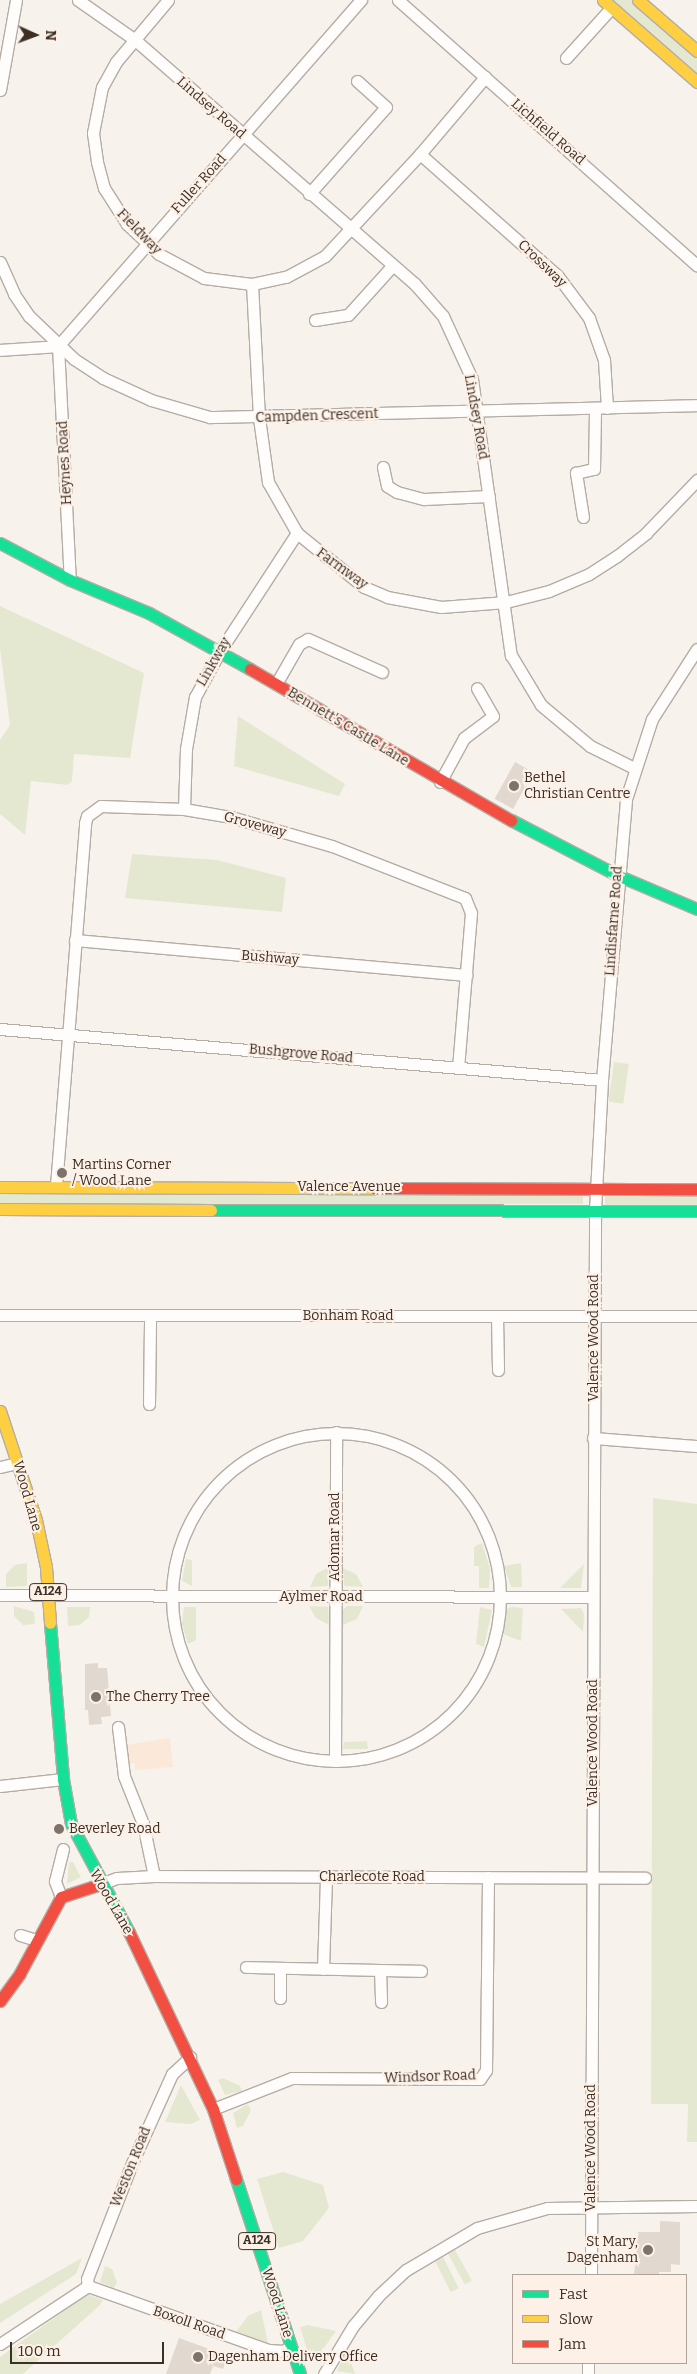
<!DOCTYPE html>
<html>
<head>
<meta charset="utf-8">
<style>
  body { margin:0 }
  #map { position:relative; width:697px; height:2374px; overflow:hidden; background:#f8f2ec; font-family:Bitter,serif }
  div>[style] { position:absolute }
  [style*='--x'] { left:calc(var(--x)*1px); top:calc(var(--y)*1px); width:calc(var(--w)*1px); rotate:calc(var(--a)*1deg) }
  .built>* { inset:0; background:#fbe8d8 }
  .green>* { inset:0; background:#e5e8d0; transform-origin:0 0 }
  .building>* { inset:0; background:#e1d9cf; transform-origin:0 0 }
  .roads { filter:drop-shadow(1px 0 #b4ada6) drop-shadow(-1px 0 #b4ada6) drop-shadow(0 1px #b4ada6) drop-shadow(0 -1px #b4ada6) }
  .street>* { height:11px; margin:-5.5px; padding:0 5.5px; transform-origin:5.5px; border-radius:5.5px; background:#fefdfc }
  .street>.ring { margin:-5.5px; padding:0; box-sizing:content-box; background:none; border:11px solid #fefdfc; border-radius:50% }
  .fast>* { height:11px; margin:-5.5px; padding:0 5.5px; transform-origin:5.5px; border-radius:5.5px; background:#16e098 }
  .slow>* { height:11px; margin:-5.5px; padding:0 5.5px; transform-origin:5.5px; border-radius:5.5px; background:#ffcf43 }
  .jam>* { height:11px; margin:-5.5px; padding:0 5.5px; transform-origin:5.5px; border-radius:5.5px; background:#f24e42 }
  .dots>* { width:14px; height:14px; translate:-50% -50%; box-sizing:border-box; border:2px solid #fdf1e7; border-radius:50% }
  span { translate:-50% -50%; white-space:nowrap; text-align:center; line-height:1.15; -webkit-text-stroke:4px #fdf1e7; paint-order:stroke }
  .shield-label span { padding:1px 4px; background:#fdf1e7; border:1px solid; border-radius:4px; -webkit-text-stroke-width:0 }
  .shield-label { font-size:12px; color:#3b2f26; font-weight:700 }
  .street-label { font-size:14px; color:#3b2f26 }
  .poi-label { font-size:14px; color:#3b2f26 }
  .left { translate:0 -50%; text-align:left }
  .right { translate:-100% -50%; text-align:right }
  .legend { position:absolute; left:512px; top:2274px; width:175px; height:90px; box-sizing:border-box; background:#fdf1e7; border:1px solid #afa39a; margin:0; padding:6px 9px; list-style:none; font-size:15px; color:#3b2f26 }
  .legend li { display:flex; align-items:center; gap:10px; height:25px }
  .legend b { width:25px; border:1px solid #afa39a }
  .north { position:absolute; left:10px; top:10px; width:50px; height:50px; -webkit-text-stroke:4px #fdf1e7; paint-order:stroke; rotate:92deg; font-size:14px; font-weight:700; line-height:20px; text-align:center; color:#3b2f26 }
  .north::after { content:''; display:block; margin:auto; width:18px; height:22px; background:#3b2f26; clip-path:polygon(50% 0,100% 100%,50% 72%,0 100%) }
  .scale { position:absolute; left:10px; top:2342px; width:154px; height:22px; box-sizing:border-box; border:2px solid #3b2f26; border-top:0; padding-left:6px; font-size:15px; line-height:18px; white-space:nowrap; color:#3b2f26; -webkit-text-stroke:4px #fdf1e7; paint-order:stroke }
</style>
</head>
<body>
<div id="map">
  <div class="built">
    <div style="clip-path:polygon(170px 1738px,173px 1767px,135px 1770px,135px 1763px,128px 1763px,126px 1745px)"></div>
  </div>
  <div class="green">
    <div style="clip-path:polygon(613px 0,632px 0,697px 57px,697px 74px)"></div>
    <div style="clip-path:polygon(0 606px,144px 673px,130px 758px,74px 754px,72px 781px,68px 785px,31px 781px,25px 835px,0 814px,0 740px,10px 725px,0 649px)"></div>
    <div style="clip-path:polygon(238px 716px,345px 784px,339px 796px,234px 766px)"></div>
    <div style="clip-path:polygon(132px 854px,217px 860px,286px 878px,282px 912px,125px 898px)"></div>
    <div style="left:614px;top:1062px;width:15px;height:40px;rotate:8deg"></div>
    <div style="left:0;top:1192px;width:583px;height:12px"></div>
    <div style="left:605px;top:1194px;width:92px;height:12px"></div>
    <div style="clip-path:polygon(653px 1498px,697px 1504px,697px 2142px,687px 2142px,688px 2104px,651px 2104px)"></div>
    <div style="clip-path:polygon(482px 1543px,490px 1569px,489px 1588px,479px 1588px,479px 1566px,474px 1566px,474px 1547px)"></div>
    <div style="clip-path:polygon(186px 1559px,192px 1560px,192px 1586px,182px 1581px)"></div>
    <div style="clip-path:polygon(27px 1563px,27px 1586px,6px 1587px,6px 1574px,15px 1565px)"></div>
    <div style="clip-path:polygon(521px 1563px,522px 1587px,511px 1587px,504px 1566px)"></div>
    <div style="clip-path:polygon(584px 1564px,581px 1588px,560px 1588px)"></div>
    <div style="clip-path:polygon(328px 1567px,328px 1586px,310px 1587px,316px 1574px)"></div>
    <div style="clip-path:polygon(343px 1568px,356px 1574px,363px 1587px,344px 1586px)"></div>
    <div style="clip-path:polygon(14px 1606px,34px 1612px,35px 1624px,23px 1625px,14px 1616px)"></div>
    <div style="clip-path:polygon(309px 1606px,328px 1607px,329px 1625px,316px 1618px)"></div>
    <div style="clip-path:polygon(347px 1606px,363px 1606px,357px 1619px,343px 1625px,343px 1610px)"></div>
    <div style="clip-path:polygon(67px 1607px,90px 1607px,89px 1617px,80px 1625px,68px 1626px)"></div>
    <div style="clip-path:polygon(184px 1607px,196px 1607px,196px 1640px,188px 1644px,182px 1624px)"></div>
    <div style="clip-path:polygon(480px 1607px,492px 1610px,484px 1647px,476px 1644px)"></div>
    <div style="clip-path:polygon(512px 1607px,523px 1608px,521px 1641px,503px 1634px,507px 1609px)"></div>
    <div style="clip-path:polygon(581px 1608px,584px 1614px,583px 1632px,561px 1609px)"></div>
    <div style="clip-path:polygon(367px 1741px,368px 1749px,343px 1749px,344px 1742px)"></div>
    <div style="clip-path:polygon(69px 1862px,73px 1862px,81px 1877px,67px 1884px)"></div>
    <div style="clip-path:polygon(223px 2078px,240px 2086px,242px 2091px,225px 2095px,218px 2080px)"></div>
    <div style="clip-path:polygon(181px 2085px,200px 2120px,190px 2124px,165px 2122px)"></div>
    <div style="clip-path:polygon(248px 2104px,251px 2110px,243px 2126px,237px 2128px,233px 2113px)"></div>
    <div style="clip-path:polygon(283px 2172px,323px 2185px,329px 2208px,303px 2241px,279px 2248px,257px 2179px)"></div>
    <div style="left:455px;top:2250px;width:35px;height:8px;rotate:61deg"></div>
    <div style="left:443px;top:2257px;width:35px;height:9px;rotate:63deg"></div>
    <div style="clip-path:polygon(82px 2258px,76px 2274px,0 2323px,0 2304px)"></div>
    <div style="clip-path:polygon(105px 2266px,112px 2269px,117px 2282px,114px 2288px,100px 2282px)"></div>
    <div style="clip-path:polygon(87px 2294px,103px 2300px,99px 2306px,23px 2374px,0 2374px,0 2357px)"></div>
    <div style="clip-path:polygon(261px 2310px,268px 2343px,235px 2333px,248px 2316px)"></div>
    <div style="clip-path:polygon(308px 2325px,336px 2331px,316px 2359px,309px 2356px,300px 2327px)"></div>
    <div style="clip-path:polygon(345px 2353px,348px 2354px,355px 2374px,337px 2371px)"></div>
  </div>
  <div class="building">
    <div style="left:515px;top:762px;width:21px;height:42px;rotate:29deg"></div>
    <div style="clip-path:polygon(98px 1663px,98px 1668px,107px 1668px,111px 1716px,101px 1717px,102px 1724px,89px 1725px,88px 1710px,85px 1710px,85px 1664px)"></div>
    <div style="clip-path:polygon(660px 2221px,680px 2222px,680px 2265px,671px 2264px,671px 2272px,659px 2272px,659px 2275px,634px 2275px,638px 2232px,660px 2232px)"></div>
    <div style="clip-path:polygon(179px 2338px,223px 2354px,227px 2358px,223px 2369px,213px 2366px,210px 2374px,166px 2374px)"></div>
  </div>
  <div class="roads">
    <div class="street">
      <div style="--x:78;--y:0;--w:68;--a:34.9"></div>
      <div style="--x:134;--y:39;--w:371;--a:41.1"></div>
      <div style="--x:414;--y:283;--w:44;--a:48.7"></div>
      <div style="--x:443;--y:316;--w:69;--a:65.3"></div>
      <div style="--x:472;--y:379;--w:279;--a:82"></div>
      <div style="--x:511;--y:655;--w:58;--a:59"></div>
      <div style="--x:541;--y:705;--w:64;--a:39.9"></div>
      <div style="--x:590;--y:746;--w:49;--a:26.6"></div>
      <div style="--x:168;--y:0;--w:81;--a:130"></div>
      <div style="--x:116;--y:62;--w:29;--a:119"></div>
      <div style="--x:102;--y:87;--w:47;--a:101.1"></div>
      <div style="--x:93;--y:133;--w:29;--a:82"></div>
      <div style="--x:97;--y:162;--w:27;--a:75"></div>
      <div style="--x:104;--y:188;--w:43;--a:57.4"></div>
      <div style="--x:127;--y:224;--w:44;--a:43.2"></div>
      <div style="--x:159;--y:254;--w:51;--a:28.1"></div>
      <div style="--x:204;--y:278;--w:48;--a:7.1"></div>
      <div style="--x:252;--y:284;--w:35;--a:-12"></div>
      <div style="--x:286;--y:277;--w:44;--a:-28.3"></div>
      <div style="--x:325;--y:256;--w:139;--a:-47"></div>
      <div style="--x:420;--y:154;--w:101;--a:-49.8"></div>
      <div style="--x:398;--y:0;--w:400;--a:41.6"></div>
      <div style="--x:566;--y:58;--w:67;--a:-48"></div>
      <div style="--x:0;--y:90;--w:91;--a:-79.9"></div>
      <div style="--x:420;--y:154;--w:183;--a:41.5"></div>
      <div style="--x:557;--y:275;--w:54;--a:53.3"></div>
      <div style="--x:589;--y:318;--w:45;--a:70.3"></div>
      <div style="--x:604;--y:360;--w:48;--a:86.4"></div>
      <div style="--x:309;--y:194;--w:116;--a:-48.5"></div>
      <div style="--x:386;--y:107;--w:39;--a:-138"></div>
      <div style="--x:0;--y:262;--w:35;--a:66"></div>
      <div style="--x:14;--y:294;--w:27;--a:56"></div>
      <div style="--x:29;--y:316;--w:62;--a:43.7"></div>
      <div style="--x:74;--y:359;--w:35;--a:33"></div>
      <div style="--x:103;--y:378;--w:53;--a:24.6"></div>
      <div style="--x:151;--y:400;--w:61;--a:16.1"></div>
      <div style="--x:210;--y:417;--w:487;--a:-1.4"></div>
      <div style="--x:252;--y:284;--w:134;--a:87"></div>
      <div style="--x:259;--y:418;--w:65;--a:82"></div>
      <div style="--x:268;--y:482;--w:59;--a:60.4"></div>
      <div style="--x:297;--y:533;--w:86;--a:38.9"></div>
      <div style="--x:364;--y:587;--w:25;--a:23"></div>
      <div style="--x:387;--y:597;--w:55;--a:10.5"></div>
      <div style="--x:441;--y:607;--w:65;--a:-4.4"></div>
      <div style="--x:506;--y:602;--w:44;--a:-14.3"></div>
      <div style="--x:549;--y:591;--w:43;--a:-23"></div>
      <div style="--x:589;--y:574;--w:33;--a:-33"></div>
      <div style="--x:617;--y:556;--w:37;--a:-38"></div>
      <div style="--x:646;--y:533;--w:74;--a:-46.1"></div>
      <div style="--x:315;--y:320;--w:33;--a:-9"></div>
      <div style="--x:348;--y:315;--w:67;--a:-48"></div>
      <div style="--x:58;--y:346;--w:460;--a:-48.8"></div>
      <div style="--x:58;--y:346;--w:234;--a:87.1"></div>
      <div style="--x:0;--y:350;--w:58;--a:-3.9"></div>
      <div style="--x:383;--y:467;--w:19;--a:78"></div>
      <div style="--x:387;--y:486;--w:12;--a:31"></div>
      <div style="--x:397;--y:492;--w:28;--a:15"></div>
      <div style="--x:424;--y:499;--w:65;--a:-2.6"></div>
      <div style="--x:583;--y:517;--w:45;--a:-99"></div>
      <div style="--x:576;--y:473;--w:18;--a:-13"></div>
      <div style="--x:594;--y:469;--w:60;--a:-89"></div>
      <div style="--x:276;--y:684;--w:46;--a:-60.1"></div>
      <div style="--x:299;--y:644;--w:10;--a:-29"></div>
      <div style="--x:308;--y:639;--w:81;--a:24"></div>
      <div style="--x:440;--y:782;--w:50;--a:-61.4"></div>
      <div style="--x:464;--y:738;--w:36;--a:-37"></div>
      <div style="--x:493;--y:716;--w:32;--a:-120"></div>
      <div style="--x:184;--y:809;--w:60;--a:-88.1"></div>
      <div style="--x:186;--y:749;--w:53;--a:-80.2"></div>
      <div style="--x:195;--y:697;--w:52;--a:-61.5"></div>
      <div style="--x:220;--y:651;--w:141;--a:-56.9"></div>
      <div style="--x:75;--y:940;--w:393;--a:5.1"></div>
      <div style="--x:0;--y:1029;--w:604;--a:4.84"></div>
      <div style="--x:56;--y:1186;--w:364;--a:-85.4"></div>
      <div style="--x:85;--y:823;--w:7;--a:-74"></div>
      <div style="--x:87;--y:816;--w:17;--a:-36"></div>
      <div style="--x:101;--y:806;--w:83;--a:2.1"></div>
      <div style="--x:184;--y:809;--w:48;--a:9.7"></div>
      <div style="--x:231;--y:817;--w:105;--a:16"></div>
      <div style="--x:332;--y:846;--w:143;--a:21.4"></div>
      <div style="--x:465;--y:898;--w:16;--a:68"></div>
      <div style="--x:471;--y:913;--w:155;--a:94.8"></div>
      <div style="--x:0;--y:1315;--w:697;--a:0.08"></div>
      <div style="--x:497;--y:1316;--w:54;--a:88.9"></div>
      <div style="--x:149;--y:1404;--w:87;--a:-89.3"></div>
      <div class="ring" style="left:172px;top:1433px;width:317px;height:317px"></div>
      <div style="--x:593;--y:1438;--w:104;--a:4.4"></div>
      <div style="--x:0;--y:1467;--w:18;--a:-13"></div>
      <div style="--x:0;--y:1595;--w:593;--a:0.19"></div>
      <div style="--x:118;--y:1727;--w:49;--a:83"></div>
      <div style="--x:124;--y:1776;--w:52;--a:68.4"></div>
      <div style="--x:143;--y:1824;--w:53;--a:78.1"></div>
      <div style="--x:335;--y:1761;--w:329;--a:-89.8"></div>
      <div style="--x:0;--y:1786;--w:63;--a:-6.3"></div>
      <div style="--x:101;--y:1884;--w:17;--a:-21"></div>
      <div style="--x:117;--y:1878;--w:37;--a:-3"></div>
      <div style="--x:154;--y:1876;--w:491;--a:0.2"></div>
      <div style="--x:61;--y:1897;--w:17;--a:-111"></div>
      <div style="--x:55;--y:1881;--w:33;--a:-76"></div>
      <div style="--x:20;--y:1935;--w:17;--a:17"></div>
      <div style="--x:246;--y:1967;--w:175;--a:1.3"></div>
      <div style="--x:323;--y:1969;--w:92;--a:-88.1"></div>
      <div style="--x:380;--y:1970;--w:32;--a:88"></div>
      <div style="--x:280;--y:1998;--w:30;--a:-90"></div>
      <div style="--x:213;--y:2109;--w:85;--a:-21.4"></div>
      <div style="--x:292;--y:2078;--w:188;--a:0.3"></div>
      <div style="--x:480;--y:2079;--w:11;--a:-56"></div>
      <div style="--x:486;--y:2070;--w:193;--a:-89.4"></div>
      <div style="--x:591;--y:2275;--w:1065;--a:-89.78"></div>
      <div style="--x:595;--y:1210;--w:130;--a:-86.9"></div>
      <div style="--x:602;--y:1080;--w:282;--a:-85.1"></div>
      <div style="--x:626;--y:799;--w:84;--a:-72"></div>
      <div style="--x:652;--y:719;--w:83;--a:-57.3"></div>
      <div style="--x:88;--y:2286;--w:7;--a:-98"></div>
      <div style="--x:87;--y:2279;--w:124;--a:-68.8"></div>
      <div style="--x:132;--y:2163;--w:98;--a:-65.8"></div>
      <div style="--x:172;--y:2074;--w:25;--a:-43"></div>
      <div style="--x:88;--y:2286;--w:192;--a:19.5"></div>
      <div style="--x:269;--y:2350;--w:14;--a:4"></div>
      <div style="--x:283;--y:2351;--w:9;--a:-27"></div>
      <div style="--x:0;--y:2344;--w:105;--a:-33.4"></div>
      <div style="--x:324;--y:2374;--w:56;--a:-58.9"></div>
      <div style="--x:353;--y:2326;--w:39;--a:-50"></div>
      <div style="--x:378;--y:2296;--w:38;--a:-43"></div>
      <div style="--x:406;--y:2270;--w:82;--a:-30.6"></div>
      <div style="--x:477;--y:2228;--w:73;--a:-15.9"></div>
      <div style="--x:547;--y:2208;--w:150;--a:-0.8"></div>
      <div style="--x:588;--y:2374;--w:11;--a:-90"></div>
    </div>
    <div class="fast">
      <div style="--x:0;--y:543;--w:79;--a:27.9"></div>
      <div style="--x:70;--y:580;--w:86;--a:22.7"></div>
      <div style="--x:149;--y:613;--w:115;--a:29"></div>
      <div style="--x:511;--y:820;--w:119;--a:27.4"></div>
      <div style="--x:617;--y:875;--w:87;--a:23"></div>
      <div style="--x:211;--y:1210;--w:486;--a:0.1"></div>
      <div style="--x:50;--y:1623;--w:157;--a:85.2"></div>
      <div style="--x:63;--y:1779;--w:46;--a:79.9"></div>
      <div style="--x:71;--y:1824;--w:123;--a:61.8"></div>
      <div style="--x:236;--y:2179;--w:205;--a:71.8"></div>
    </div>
    <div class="slow">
      <div style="--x:603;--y:0;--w:125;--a:41.1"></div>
      <div style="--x:638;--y:0;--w:78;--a:40.8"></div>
      <div style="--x:0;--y:1187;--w:374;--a:0.2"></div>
      <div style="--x:0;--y:1209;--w:211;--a:0.3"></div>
      <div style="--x:0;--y:1411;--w:115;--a:71.7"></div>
      <div style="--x:36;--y:1520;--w:48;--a:78"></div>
      <div style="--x:46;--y:1567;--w:56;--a:85.9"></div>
    </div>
    <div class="jam">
      <div style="--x:250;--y:669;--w:302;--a:30.1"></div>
      <div style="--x:374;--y:1188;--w:323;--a:0.2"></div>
      <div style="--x:129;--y:1932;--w:196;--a:64.6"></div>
      <div style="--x:213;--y:2109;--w:74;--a:71.8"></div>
      <div style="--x:0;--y:2001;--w:34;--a:-54"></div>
      <div style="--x:20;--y:1973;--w:86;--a:-61.7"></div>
      <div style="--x:61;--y:1897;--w:42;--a:-18"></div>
    </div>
  </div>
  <div class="dots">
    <div style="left:514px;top:786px;background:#7d736b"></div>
    <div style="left:62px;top:1173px;background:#7d736b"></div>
    <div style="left:96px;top:1697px;background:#7d736b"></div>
    <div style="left:59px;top:1829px;background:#7d736b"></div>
    <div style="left:648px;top:2250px;background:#7d736b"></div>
    <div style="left:198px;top:2357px;background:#7d736b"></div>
  </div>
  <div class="shield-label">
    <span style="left:48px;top:1592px">A124</span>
    <span style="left:257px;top:2241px">A124</span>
  </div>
  <div class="street-label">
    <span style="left:211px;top:108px;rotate:41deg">Lindsey Road</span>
    <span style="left:548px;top:132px;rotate:41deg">Lichfield Road</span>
    <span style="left:199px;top:184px;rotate:-48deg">Fuller Road</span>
    <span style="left:139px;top:232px;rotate:46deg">Fieldway</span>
    <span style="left:542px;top:264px;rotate:44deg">Crossway</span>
    <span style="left:317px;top:416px;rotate:-2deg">Campden Crescent</span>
    <span style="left:476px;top:417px;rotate:80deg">Lindsey Road</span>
    <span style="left:65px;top:463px;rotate:-93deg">Heynes Road</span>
    <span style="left:342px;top:569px;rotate:36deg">Farmway</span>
    <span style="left:214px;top:662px;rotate:-60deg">Linkway</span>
    <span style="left:348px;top:727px;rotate:31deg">Bennett's Castle Lane</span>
    <span style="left:255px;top:825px;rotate:15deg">Groveway</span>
    <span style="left:614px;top:921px;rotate:-86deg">Lindisfarne Road</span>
    <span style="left:270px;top:958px;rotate:5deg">Bushway</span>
    <span style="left:301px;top:1054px;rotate:5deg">Bushgrove Road</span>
    <span style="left:349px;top:1187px">Valence Avenue</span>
    <span style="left:348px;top:1316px">Bonham Road</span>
    <span style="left:594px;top:1338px;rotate:-90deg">Valence Wood Road</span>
    <span style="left:27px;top:1496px;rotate:74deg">Wood Lane</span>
    <span style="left:335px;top:1537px;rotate:-90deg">Adomar Road</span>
    <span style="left:321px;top:1597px">Aylmer Road</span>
    <span style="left:593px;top:1743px;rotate:-90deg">Valence Wood Road</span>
    <span style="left:372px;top:1877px">Charlecote Road</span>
    <span style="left:111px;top:1902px;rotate:60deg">Wood Lane</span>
    <span style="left:430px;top:2077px;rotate:-2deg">Windsor Road</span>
    <span style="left:591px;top:2148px;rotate:-90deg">Valence Wood Road</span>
    <span style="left:131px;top:2167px;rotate:-68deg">Weston Road</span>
    <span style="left:277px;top:2303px;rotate:72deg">Wood Lane</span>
    <span style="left:189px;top:2323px;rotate:19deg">Boxoll Road</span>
  </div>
  <div class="poi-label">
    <span class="left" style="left:524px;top:786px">Bethel<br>Christian Centre</span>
    <span class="left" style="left:72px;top:1173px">Martins Corner<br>/ Wood Lane</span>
    <span class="left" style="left:106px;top:1697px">The Cherry Tree</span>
    <span class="left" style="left:69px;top:1829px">Beverley Road</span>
    <span class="right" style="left:638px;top:2250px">St Mary,<br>Dagenham</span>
    <span class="left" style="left:208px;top:2357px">Dagenham Delivery Office</span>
  </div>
  <ul class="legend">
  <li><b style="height:6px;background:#16e098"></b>Fast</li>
  <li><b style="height:6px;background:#ffcf43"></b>Slow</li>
  <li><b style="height:6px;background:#f24e42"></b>Jam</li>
  </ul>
  <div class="north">N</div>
  <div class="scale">100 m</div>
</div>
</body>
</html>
